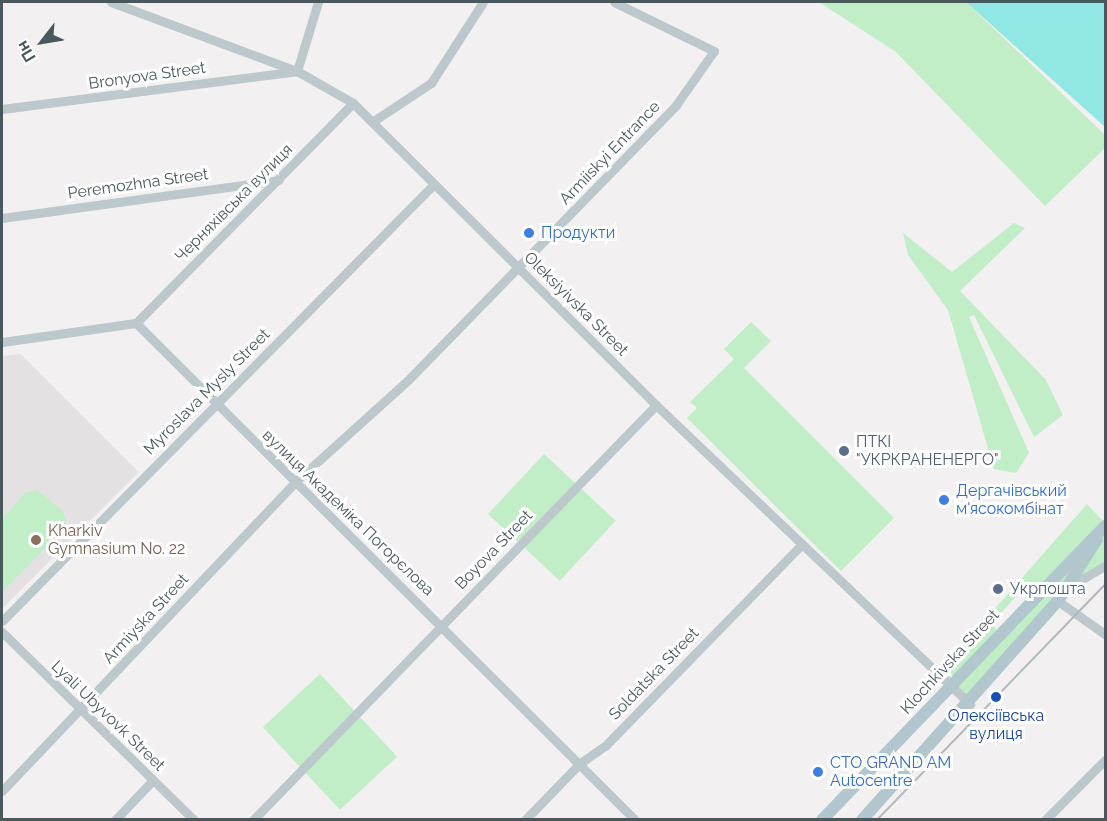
<!DOCTYPE html>
<html>
<head>
<meta charset="utf-8">
<style>
  body { margin:0 }
  #map { position:relative; width:1107px; height:821px; overflow:hidden; background:#f2f0f0; font-family:Raleway,sans-serif }
  div>[style] { position:absolute }
  [style*='--x'] { left:calc(var(--x)*1px); top:calc(var(--y)*1px); width:calc(var(--w)*1px); rotate:calc(var(--a)*1deg) }
  .education>* { inset:0; background:#e3e1e2 }
  .green>* { inset:0; background:#c1edc7; transform-origin:0 0 }
  .water>* { inset:0; background:#90e7e4 }
  .minor>* { height:9px; margin:-4.5px; padding:0 4.5px; transform-origin:4.5px; border-radius:4.5px; background:#bcc8cc }
  .major>* { height:12px; margin:-6px; padding:0 6px; transform-origin:6px; border-radius:6px; background:#b1c6cd }
  .tram>* { height:1.5px; margin:-0.75px; padding:0 0.75px; transform-origin:0.75px; border-radius:0.75px; background:#b2b7b9 }
  .dots>* { width:16px; height:16px; translate:-50% -50%; box-sizing:border-box; border:3px solid #fff; border-radius:50% }
  span { translate:-50% -50%; white-space:nowrap; text-align:center; line-height:1.15; -webkit-text-stroke:6px #fff; paint-order:stroke }
  .street-label { font-size:16px; color:#49585c }
  .shop-label { font-size:16px; color:#366cbe }
  .left { translate:0 -50%; text-align:left }
  .service-label { font-size:16px; color:#4e5e75 }
  .education-label { font-size:16px; color:#785e54 }
  .transit-label { font-size:16px; color:#164399 }
  .frame { position:absolute; inset:0; border:3px solid #49585c; pointer-events:none }
  .north { position:absolute; left:12px; top:12px; width:60px; height:60px; -webkit-text-stroke:4px #fff; paint-order:stroke; rotate:239deg; font-size:16px; font-weight:700; line-height:24px; text-align:center; color:#49585c }
  .north::after { content:''; display:block; margin:auto; width:21px; height:27px; background:#49585c; clip-path:polygon(50% 0,100% 100%,50% 72%,0 100%) }
</style>
</head>
<body>
<div id="map">
  <div class="education">
    <div style="clip-path:polygon(21px 354px,139px 472px,2px 609px,2px 356px)"></div>
  </div>
  <div class="green">
    <div style="clip-path:polygon(819px 2px,966px 2px,1105px 135px,1105px 148px,1045px 206px,896px 52px)"></div>
    <div style="clip-path:polygon(1014px 223px,1025px 228px,960px 291px,1046px 380px,1063px 415px,1034px 437px,974px 315px,969px 317px,1029px 453px,1016px 473px,994px 469px,948px 310px,908px 255px,903px 233px,952px 272px)"></div>
    <div style="clip-path:polygon(751px 322px,771px 341px,744px 368px,894px 518px,841px 571px,687px 418px,697px 408px,690px 402px,734px 359px,724px 349px)"></div>
    <div style="left:544px;top:454px;width:98px;height:82px;rotate:43deg"></div>
    <div style="clip-path:polygon(37px 490px,63px 511px,67px 526px,2px 592px,2px 519px,25px 493px)"></div>
    <div style="clip-path:polygon(evenodd,1087px 504px,1102px 520px,1051px 576px,1105px 525px,1105px 561px,1058px 601px,970px 704px,936px 676px,1087px 504px,1020px 592px,1029px 601px,999px 634px,992px 623px,1020px 592px)"></div>
    <div style="left:320px;top:674px;width:113px;height:78px;rotate:47deg"></div>
  </div>
  <div class="water">
    <div style="clip-path:polygon(966px 2px,1105px 2px,1105px 127px)"></div>
  </div>
  <div class="minor">
    <div style="--x:111;--y:2;--w:198;--a:20.4"></div>
    <div style="--x:297;--y:71;--w:64;--a:29.7"></div>
    <div style="--x:353;--y:103;--w:428;--a:44.9"></div>
    <div style="--x:656;--y:405;--w:434;--a:43.6"></div>
    <div style="--x:2;--y:109;--w:297;--a:-7.3"></div>
    <div style="--x:297;--y:71;--w:72;--a:-73.1"></div>
    <div style="--x:372;--y:122;--w:71;--a:-33.5"></div>
    <div style="--x:431;--y:83;--w:96;--a:-57.3"></div>
    <div style="--x:2;--y:218;--w:279;--a:-7.8"></div>
    <div style="--x:136;--y:323;--w:309;--a:-45.4"></div>
    <div style="--x:2;--y:342;--w:135;--a:-8.1"></div>
    <div style="--x:136;--y:323;--w:704;--a:44.88"></div>
    <div style="--x:1069;--y:587;--w:43;--a:-30.7"></div>
    <div style="--x:1058;--y:601;--w:59;--a:35.3"></div>
    <div style="--x:2;--y:621;--w:614;--a:-45.33"></div>
    <div style="--x:2;--y:632;--w:269;--a:44.4"></div>
    <div style="--x:2;--y:791;--w:424;--a:-46.5"></div>
    <div style="--x:294;--y:483;--w:155;--a:-42.1"></div>
    <div style="--x:409;--y:379;--w:383;--a:-45.7"></div>
    <div style="--x:676;--y:105;--w:66;--a:-54.9"></div>
    <div style="--x:714;--y:51;--w:111;--a:-153.9"></div>
    <div style="--x:115;--y:820;--w:55;--a:-46.5"></div>
    <div style="--x:253;--y:820;--w:578;--a:-45.84"></div>
    <div style="--x:525;--y:820;--w:78;--a:-46"></div>
    <div style="--x:579;--y:764;--w:32;--a:-35"></div>
    <div style="--x:605;--y:746;--w:282;--a:-45.7"></div>
    <div style="--x:1045;--y:820;--w:86;--a:-45"></div>
  </div>
  <div class="major">
    <div style="--x:822;--y:820;--w:409;--a:-46.1"></div>
    <div style="--x:862;--y:820;--w:294;--a:-48.2"></div>
    <div style="--x:1058;--y:601;--w:73;--a:-57.8"></div>
  </div>
  <div class="tram">
    <div style="--x:877;--y:820;--w:329;--a:-45.9"></div>
  </div>
  <div class="dots">
    <div style="left:529px;top:233px;background:#3f7fe0"></div>
    <div style="left:844px;top:451px;background:#5c6f8a"></div>
    <div style="left:944px;top:500px;background:#3f7fe0"></div>
    <div style="left:36px;top:540px;background:#8d6e63"></div>
    <div style="left:998px;top:589px;background:#5c6f8a"></div>
    <div style="left:996px;top:697px;background:#1a4fb4"></div>
    <div style="left:818px;top:772px;background:#3f7fe0"></div>
  </div>
  <div class="street-label">
    <span style="left:147px;top:76px;rotate:-8deg">Bronyova Street</span>
    <span style="left:610px;top:153px;rotate:-46deg">Armiiskyi Entrance</span>
    <span style="left:138px;top:184px;rotate:-8deg">Peremozhna Street</span>
    <span style="left:234px;top:203px;rotate:-45deg">Черняхівська вулиця</span>
    <span style="left:576px;top:304px;rotate:45deg">Oleksiyivska Street</span>
    <span style="left:207px;top:392px;rotate:-45deg">Myroslava Mysly Street</span>
    <span style="left:348px;top:513px;rotate:44deg">вулиця Академіка Погорєлова</span>
    <span style="left:494px;top:550px;rotate:-46deg">Boyova Street</span>
    <span style="left:146px;top:619px;rotate:-47deg">Armiyska Street</span>
    <span style="left:950px;top:662px;rotate:-47deg">Klochkivska Street</span>
    <span style="left:654px;top:674px;rotate:-46deg">Soldatska Street</span>
    <span style="left:108px;top:716px;rotate:44deg">Lyali Ubyvovk Street</span>
  </div>
  <div class="shop-label">
    <span class="left" style="left:541px;top:233px">Продукти</span>
    <span class="left" style="left:956px;top:500px">Дергачівський<br>м'ясокомбінат</span>
    <span class="left" style="left:830px;top:772px">СТО GRAND AM<br>Autocentre</span>
  </div>
  <div class="service-label">
    <span class="left" style="left:856px;top:451px">ПТКІ<br>"УКРКРАНЕНЕРГО"</span>
    <span class="left" style="left:1010px;top:589px">Укрпошта</span>
  </div>
  <div class="education-label">
    <span class="left" style="left:48px;top:540px">Kharkiv<br>Gymnasium No. 22</span>
  </div>
  <div class="transit-label">
    <span style="left:996px;top:725px">Олексіївська<br>вулиця</span>
  </div>
  <div class="frame"></div>
  <div class="north">Пн</div>
</div>
</body>
</html>
